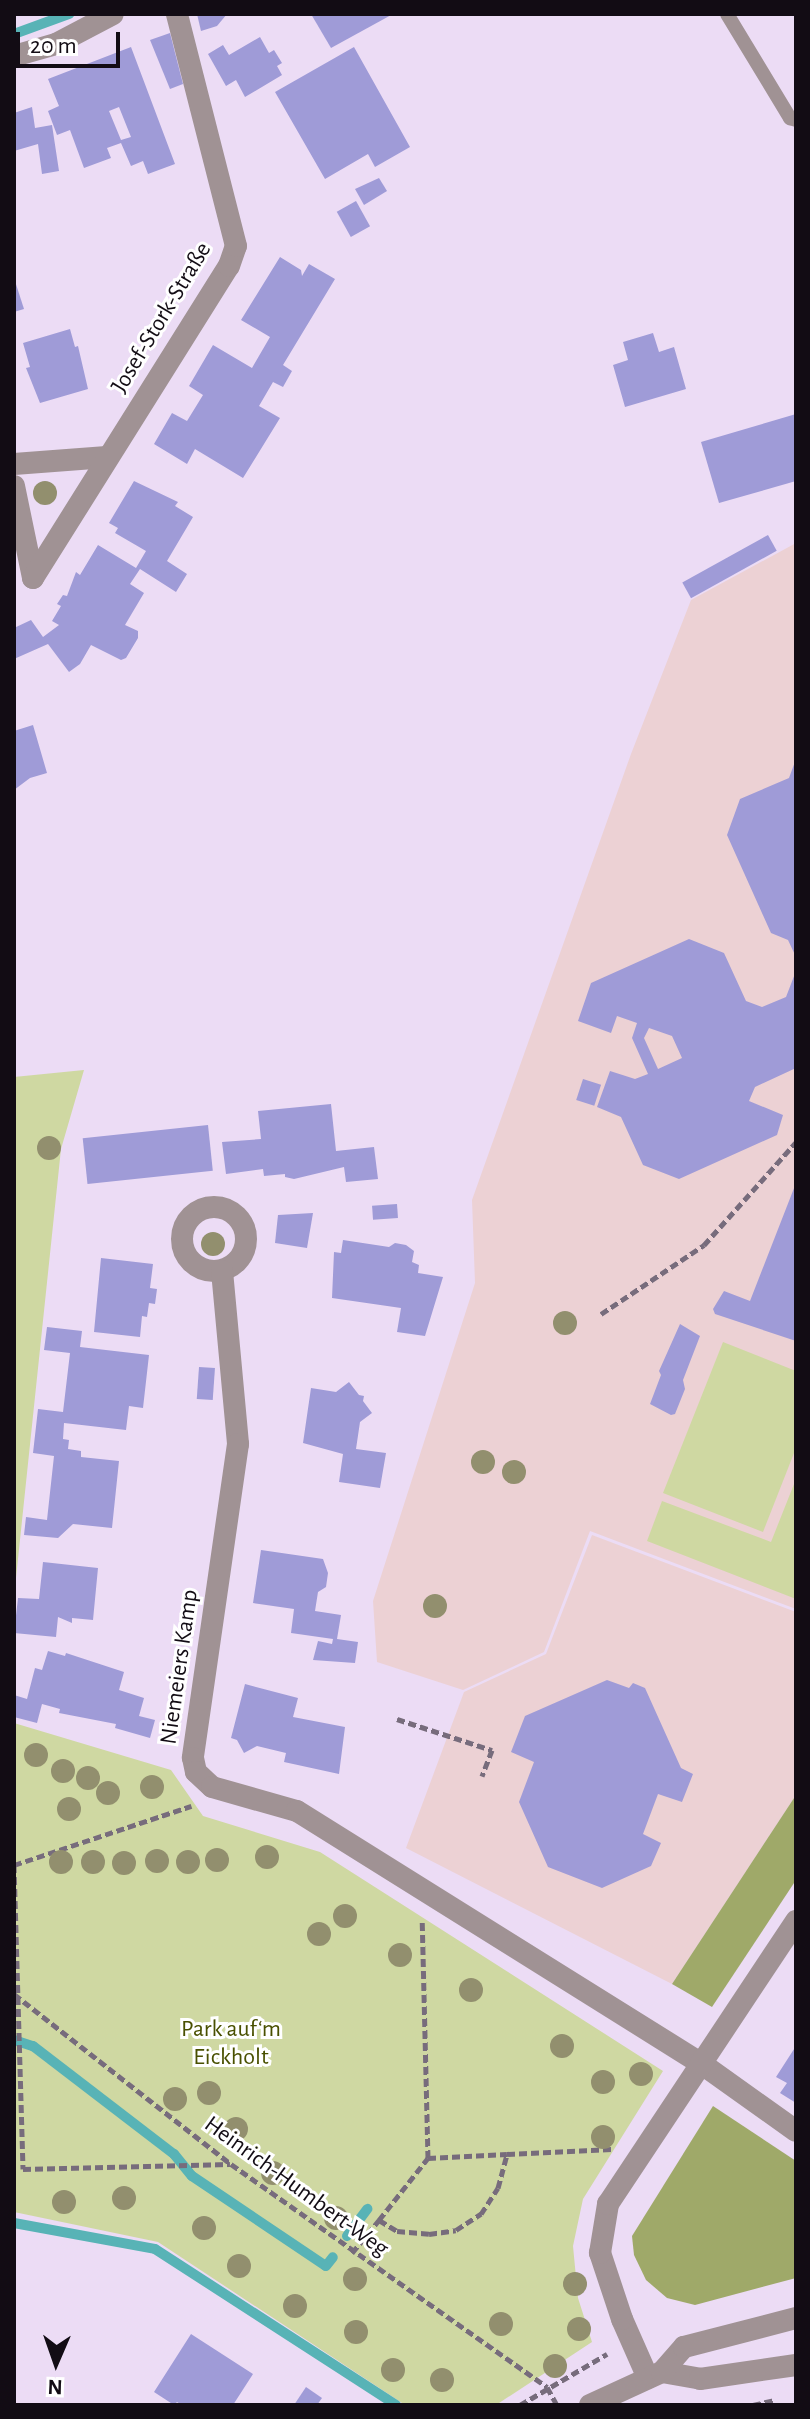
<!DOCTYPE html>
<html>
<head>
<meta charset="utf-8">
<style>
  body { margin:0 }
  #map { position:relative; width:810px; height:2419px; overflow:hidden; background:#ecdcf5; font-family:"Alegreya Sans",sans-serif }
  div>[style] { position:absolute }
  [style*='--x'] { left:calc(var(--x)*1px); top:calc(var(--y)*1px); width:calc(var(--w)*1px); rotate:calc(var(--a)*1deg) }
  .education>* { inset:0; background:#ecd1d4 }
  .green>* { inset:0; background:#cfd8a2 }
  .forest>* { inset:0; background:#9fa969 }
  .stream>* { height:10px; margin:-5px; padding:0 5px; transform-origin:5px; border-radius:5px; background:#58b3b6 }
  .building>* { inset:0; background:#9f9bd7; transform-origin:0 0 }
  .path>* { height:5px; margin-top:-2.5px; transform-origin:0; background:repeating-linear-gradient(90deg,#776c7c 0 8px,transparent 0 12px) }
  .service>* { height:14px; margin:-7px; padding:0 7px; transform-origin:7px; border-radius:7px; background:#a09294 }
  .minor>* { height:22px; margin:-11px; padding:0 11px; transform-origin:11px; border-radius:11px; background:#a09294 }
  .minor>.ring { margin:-11px; padding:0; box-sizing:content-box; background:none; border:22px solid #a09294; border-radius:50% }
  .tertiary>* { height:22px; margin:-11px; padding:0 11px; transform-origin:11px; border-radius:11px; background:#a09294 }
  .trees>* { width:24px; height:24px; margin:-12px; border-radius:50%; background:#928f6e }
  span { translate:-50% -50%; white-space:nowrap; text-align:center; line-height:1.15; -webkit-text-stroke:6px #fff; paint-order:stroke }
  .street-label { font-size:24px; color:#120c14 }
  .park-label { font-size:24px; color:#495000 }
  .frame { position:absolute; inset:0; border:16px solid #120c14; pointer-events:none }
  .north { position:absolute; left:16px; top:2323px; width:80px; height:80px; -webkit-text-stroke:6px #fff; paint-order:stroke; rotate:182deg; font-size:22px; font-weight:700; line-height:32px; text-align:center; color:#120c14 }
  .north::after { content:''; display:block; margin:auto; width:28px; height:36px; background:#120c14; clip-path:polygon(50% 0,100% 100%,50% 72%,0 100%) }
  .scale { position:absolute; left:16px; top:32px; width:104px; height:36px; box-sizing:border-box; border:4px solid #120c14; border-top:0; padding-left:10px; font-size:24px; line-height:28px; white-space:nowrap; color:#120c14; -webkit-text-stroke:6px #fff; paint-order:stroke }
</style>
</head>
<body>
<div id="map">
  <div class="education">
    <div style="clip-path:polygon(796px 543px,796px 1609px,590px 1531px,544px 1652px,463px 1690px,377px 1662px,373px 1601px,475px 1283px,472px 1200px,631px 754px,691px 600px)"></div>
    <div style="clip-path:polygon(592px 1535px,796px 1612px,796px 1795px,672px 1984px,406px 1848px,464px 1692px,546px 1654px)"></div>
  </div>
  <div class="green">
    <div style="clip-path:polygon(84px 1070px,61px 1149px,14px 1597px,14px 1077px)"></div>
    <div style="clip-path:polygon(723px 1342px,796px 1371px,796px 1448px,763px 1532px,663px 1493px)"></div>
    <div style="clip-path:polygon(796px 1479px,796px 1599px,647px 1541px,662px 1501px,771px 1542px)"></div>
    <div style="clip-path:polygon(14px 1723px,171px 1770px,203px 1816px,320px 1852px,663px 2071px,583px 2199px,573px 2246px,578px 2298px,592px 2342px,496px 2405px,405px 2405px,158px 2242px,14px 2212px)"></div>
  </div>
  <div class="forest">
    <div style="clip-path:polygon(796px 1795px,796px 1880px,712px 2007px,672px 1984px)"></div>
    <div style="clip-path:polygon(713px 2106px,796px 2161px,796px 2278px,695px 2305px,667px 2298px,646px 2280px,634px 2255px,632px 2236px)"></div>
  </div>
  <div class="stream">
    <div style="--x:14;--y:34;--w:59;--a:-20"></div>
    <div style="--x:14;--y:2040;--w:20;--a:18"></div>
    <div style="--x:33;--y:2046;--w:178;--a:37.5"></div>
    <div style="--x:174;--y:2154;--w:28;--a:51"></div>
    <div style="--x:192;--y:2176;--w:161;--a:33.9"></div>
    <div style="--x:326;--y:2266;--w:11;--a:-52"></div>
    <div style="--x:14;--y:2223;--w:143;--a:10.4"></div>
    <div style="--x:155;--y:2249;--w:287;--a:32.9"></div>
    <div style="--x:347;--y:2236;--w:34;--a:-53"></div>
  </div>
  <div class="building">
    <div style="clip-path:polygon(197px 14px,227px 14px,217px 26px,201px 31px)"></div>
    <div style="clip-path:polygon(311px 14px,393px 14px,331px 48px)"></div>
    <div style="clip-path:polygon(170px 33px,183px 84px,170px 89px,150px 40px)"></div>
    <div style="clip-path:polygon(260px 37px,269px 53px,274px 50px,282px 63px,277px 66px,282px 75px,245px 97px,236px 80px,226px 86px,208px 54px,223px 45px,229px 55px)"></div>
    <div style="clip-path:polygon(evenodd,131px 47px,175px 164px,148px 174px,143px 161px,131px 166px,121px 143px,107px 148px,111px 158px,84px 168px,70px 130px,57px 135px,48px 111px,59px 106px,48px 79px,131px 47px,119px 107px,131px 137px,121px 140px,109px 111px,119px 107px)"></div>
    <div style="clip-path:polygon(354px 47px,410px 147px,375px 167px,368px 154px,325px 179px,275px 92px)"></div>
    <div style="clip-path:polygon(32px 107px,35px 128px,52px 125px,59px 171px,42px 174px,38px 144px,14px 151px,14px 113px)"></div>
    <div style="clip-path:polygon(379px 178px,387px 191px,364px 205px,355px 189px)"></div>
    <div style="left:356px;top:201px;width:29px;height:22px;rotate:61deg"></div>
    <div style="clip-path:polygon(280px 257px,301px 270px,302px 276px,309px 264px,335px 279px,283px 365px,292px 371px,283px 387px,273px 382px,259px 406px,280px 418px,243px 478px,195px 449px,187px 464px,154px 444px,172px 413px,187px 421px,203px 395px,189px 386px,213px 345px,252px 368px,270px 337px,241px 320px)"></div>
    <div style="clip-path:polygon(14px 278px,24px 309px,14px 312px)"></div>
    <div style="clip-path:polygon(70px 329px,75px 347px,78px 346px,88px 389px,40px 403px,26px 368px,30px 367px,23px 343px)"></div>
    <div style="clip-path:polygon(653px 333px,659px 352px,674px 347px,686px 389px,625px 407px,613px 365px,628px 360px,623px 342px)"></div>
    <div style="clip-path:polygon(796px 414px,796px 481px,719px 503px,701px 442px)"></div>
    <div style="clip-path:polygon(134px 481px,178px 502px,175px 506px,193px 517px,167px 561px,187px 574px,176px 592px,140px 569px,130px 584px,144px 593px,125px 625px,138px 631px,138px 638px,126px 658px,121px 660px,91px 645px,80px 664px,69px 672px,48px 644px,14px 659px,14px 628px,31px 620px,43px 637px,59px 625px,52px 621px,61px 606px,57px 604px,63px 595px,67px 596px,76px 572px,80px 575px,98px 545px,136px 568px,146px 551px,115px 533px,118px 528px,109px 523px)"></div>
    <div style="left:768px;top:535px;width:18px;height:98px;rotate:61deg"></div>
    <div style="clip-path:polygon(33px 725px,47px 773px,30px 778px,14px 790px,14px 731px)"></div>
    <div style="clip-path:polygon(796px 759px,796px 957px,788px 940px,771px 933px,727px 835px,740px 799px,789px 778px)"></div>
    <div style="clip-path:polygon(evenodd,689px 939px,724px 953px,746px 1001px,762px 1007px,786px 997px,796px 971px,796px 1068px,755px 1087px,749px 1101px,783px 1115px,777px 1135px,679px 1179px,643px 1165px,621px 1117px,597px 1107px,610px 1071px,635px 1079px,648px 1074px,632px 1038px,637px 1023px,617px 1016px,611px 1033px,578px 1021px,591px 983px,689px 939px,649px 1028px,672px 1036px,682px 1058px,658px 1069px,644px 1038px,649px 1028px)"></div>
    <div style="left:583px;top:1079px;width:19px;height:22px;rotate:18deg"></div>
    <div style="clip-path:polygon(331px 1104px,336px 1151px,374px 1147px,378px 1179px,346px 1182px,344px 1167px,294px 1179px,285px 1177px,285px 1174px,264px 1176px,263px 1169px,226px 1174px,222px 1142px,261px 1139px,258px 1111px)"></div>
    <div style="left:208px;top:1125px;width:46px;height:126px;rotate:84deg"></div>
    <div style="clip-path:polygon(796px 1183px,796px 1341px,715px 1314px,713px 1309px,724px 1291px,750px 1301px)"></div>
    <div style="left:397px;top:1204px;width:14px;height:25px;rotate:86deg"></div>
    <div style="clip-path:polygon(313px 1213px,307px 1248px,275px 1243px,278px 1215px)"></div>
    <div style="clip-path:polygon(343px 1240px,389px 1247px,395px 1243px,406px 1245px,414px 1251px,412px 1262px,419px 1265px,418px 1273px,443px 1277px,425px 1336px,397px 1332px,401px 1308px,332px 1298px,334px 1252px,341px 1253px)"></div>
    <div style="clip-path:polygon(101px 1258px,153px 1264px,150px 1288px,157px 1289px,155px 1304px,149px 1303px,147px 1317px,142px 1316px,140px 1337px,94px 1332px)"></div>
    <div style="clip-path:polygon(680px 1324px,700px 1336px,683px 1380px,685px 1389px,675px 1414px,671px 1415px,650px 1404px,661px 1375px,659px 1371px)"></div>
    <div style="clip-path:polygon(47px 1327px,82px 1331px,80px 1347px,149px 1355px,143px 1408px,129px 1406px,126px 1430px,64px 1423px,63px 1439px,69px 1440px,68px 1449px,81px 1451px,81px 1457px,119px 1461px,112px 1528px,73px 1524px,58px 1538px,24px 1535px,26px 1517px,47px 1520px,54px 1456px,33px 1453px,38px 1409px,63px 1412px,70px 1353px,44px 1350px)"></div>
    <div style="left:199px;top:1367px;width:16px;height:32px;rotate:4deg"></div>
    <div style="clip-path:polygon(349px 1382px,359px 1395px,364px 1396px,363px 1401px,372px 1413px,360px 1422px,356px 1449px,386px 1453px,380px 1488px,339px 1482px,343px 1454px,303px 1443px,311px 1388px,336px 1392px)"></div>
    <div style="clip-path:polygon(261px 1550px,323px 1559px,328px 1573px,326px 1587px,318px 1592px,315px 1611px,341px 1615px,337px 1639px,358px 1642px,355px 1663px,313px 1660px,318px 1641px,332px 1644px,333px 1639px,291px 1633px,294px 1609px,253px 1603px)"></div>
    <div style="clip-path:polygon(43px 1562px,98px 1568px,93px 1620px,72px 1618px,72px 1623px,58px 1617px,56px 1637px,14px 1633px,18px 1598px,39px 1599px)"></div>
    <div style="clip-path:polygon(48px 1651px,65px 1656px,66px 1653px,124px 1672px,119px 1690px,144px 1698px,139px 1716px,155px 1720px,150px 1738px,115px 1728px,116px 1724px,59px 1713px,60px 1709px,42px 1704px,37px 1723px,14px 1717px,14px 1695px,27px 1699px,35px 1668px,42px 1670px)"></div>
    <div style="clip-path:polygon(607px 1680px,629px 1688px,633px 1683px,645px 1688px,681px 1768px,693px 1774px,682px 1802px,658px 1794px,643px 1834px,661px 1843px,651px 1866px,602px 1888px,548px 1867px,519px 1802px,534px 1762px,511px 1752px,525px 1716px)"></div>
    <div style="clip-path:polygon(245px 1684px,298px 1698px,293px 1717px,345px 1727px,339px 1774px,284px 1762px,286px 1753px,257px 1746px,244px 1753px,237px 1740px,231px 1738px)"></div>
    <div style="clip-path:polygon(796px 2046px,796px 2103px,780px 2093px,787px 2083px,776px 2077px)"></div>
    <div style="clip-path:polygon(191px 2334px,253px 2374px,233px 2405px,182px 2405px,177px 2402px,174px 2405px,154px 2392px)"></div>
    <div style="clip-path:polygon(306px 2387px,322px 2398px,317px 2405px,294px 2405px)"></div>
  </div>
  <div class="path">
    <div style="--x:601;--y:1314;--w:124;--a:-33.8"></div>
    <div style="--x:704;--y:1245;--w:138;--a:-48.2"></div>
    <div style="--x:397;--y:1719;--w:100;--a:18.1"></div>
    <div style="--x:492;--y:1750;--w:28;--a:111"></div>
    <div style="--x:14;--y:1865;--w:304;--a:88.3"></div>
    <div style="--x:23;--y:2169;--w:207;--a:-1.4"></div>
    <div style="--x:14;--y:1865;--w:187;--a:-18.4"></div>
    <div style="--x:14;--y:1994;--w:276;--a:38.1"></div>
    <div style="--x:231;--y:2164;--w:387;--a:35.2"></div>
    <div style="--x:547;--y:2387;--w:21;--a:61"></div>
    <div style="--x:428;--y:2158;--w:79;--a:-2.9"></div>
    <div style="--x:379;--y:2220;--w:79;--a:-51.7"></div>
    <div style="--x:428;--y:2158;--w:238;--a:-91.4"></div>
    <div style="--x:352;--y:2253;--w:43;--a:-50.7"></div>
    <div style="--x:379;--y:2220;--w:21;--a:31"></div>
    <div style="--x:397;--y:2231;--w:32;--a:5"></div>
    <div style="--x:429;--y:2234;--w:27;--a:-8"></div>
    <div style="--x:456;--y:2230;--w:30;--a:-33"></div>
    <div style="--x:481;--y:2214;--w:31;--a:-57"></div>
    <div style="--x:498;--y:2188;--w:35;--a:-75"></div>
    <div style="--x:507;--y:2154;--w:105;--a:-2.7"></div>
    <div style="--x:520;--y:2405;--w:101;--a:-30.4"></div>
    <div style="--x:753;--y:2405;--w:23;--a:-13"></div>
  </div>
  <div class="service">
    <div style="--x:727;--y:14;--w:122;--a:58.8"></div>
    <div style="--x:790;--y:118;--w:6;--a:18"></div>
  </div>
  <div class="minor">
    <div style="--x:14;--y:56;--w:44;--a:-15.9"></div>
    <div style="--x:56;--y:44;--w:64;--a:-27.8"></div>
    <div style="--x:14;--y:464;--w:93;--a:-4.3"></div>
    <div style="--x:14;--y:486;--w:94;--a:78.3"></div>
    <div style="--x:33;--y:578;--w:368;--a:-57.9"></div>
    <div style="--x:229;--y:266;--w:21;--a:-71"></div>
    <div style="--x:236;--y:246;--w:239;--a:-104.3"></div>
    <div class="ring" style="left:182px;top:1207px;width:42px;height:42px"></div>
    <div style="--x:222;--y:1271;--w:174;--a:84.7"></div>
    <div style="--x:238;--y:1444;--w:317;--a:98.2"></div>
    <div style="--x:193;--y:1758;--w:14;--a:78"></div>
    <div style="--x:196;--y:1772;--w:22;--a:43"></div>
    <div style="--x:212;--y:1787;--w:88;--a:15.8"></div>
    <div style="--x:297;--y:1811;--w:478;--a:32"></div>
    <div style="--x:702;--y:2064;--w:115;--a:35.5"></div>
    <div style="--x:648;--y:2378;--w:64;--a:-113.8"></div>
    <div style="--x:622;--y:2319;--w:70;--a:-108.4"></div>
    <div style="--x:600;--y:2253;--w:50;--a:-80.7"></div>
    <div style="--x:608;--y:2204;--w:340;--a:-56.4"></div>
  </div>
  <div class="tertiary">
    <div style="--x:662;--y:2372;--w:39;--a:10"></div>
    <div style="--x:700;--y:2379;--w:97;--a:-8.3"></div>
    <div style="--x:590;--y:2405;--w:79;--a:-24.6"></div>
    <div style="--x:662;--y:2372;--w:33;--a:-49"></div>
    <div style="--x:684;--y:2347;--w:116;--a:-14.5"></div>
  </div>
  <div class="trees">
    <div style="left:45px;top:493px"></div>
    <div style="left:49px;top:1148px"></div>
    <div style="left:213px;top:1244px"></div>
    <div style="left:565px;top:1323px"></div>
    <div style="left:483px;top:1462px"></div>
    <div style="left:514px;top:1472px"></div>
    <div style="left:435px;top:1606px"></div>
    <div style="left:36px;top:1755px"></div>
    <div style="left:63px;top:1771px"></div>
    <div style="left:88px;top:1778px"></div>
    <div style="left:152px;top:1787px"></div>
    <div style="left:108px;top:1793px"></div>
    <div style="left:69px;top:1809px"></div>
    <div style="left:267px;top:1857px"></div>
    <div style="left:217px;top:1860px"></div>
    <div style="left:157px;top:1861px"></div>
    <div style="left:61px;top:1862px"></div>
    <div style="left:93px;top:1862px"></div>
    <div style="left:188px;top:1862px"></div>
    <div style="left:124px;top:1863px"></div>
    <div style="left:345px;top:1916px"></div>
    <div style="left:319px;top:1934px"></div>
    <div style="left:400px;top:1955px"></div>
    <div style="left:471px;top:1990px"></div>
    <div style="left:562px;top:2046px"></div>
    <div style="left:641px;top:2074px"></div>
    <div style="left:603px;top:2082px"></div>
    <div style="left:209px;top:2093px"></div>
    <div style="left:175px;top:2099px"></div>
    <div style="left:236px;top:2129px"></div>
    <div style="left:603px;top:2137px"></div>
    <div style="left:273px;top:2173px"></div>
    <div style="left:124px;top:2198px"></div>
    <div style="left:64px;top:2202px"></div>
    <div style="left:336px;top:2218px"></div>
    <div style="left:204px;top:2228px"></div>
    <div style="left:239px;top:2266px"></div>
    <div style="left:355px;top:2279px"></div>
    <div style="left:575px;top:2284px"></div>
    <div style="left:295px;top:2306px"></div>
    <div style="left:501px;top:2324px"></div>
    <div style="left:579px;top:2329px"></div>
    <div style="left:356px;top:2332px"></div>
    <div style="left:555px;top:2366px"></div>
    <div style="left:393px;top:2370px"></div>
    <div style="left:442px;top:2380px"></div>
  </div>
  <div class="street-label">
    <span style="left:162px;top:318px;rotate:-59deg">Josef-Stork-Straße</span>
    <span style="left:180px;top:1667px;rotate:-82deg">Niemeiers Kamp</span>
    <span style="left:296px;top:2187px;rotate:36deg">Heinrich-Humbert-Weg</span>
  </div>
  <div class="park-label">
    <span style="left:231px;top:2044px">Park auf‘m<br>Eickholt</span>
  </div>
  <div class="frame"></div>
  <div class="north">N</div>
  <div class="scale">20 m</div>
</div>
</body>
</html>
